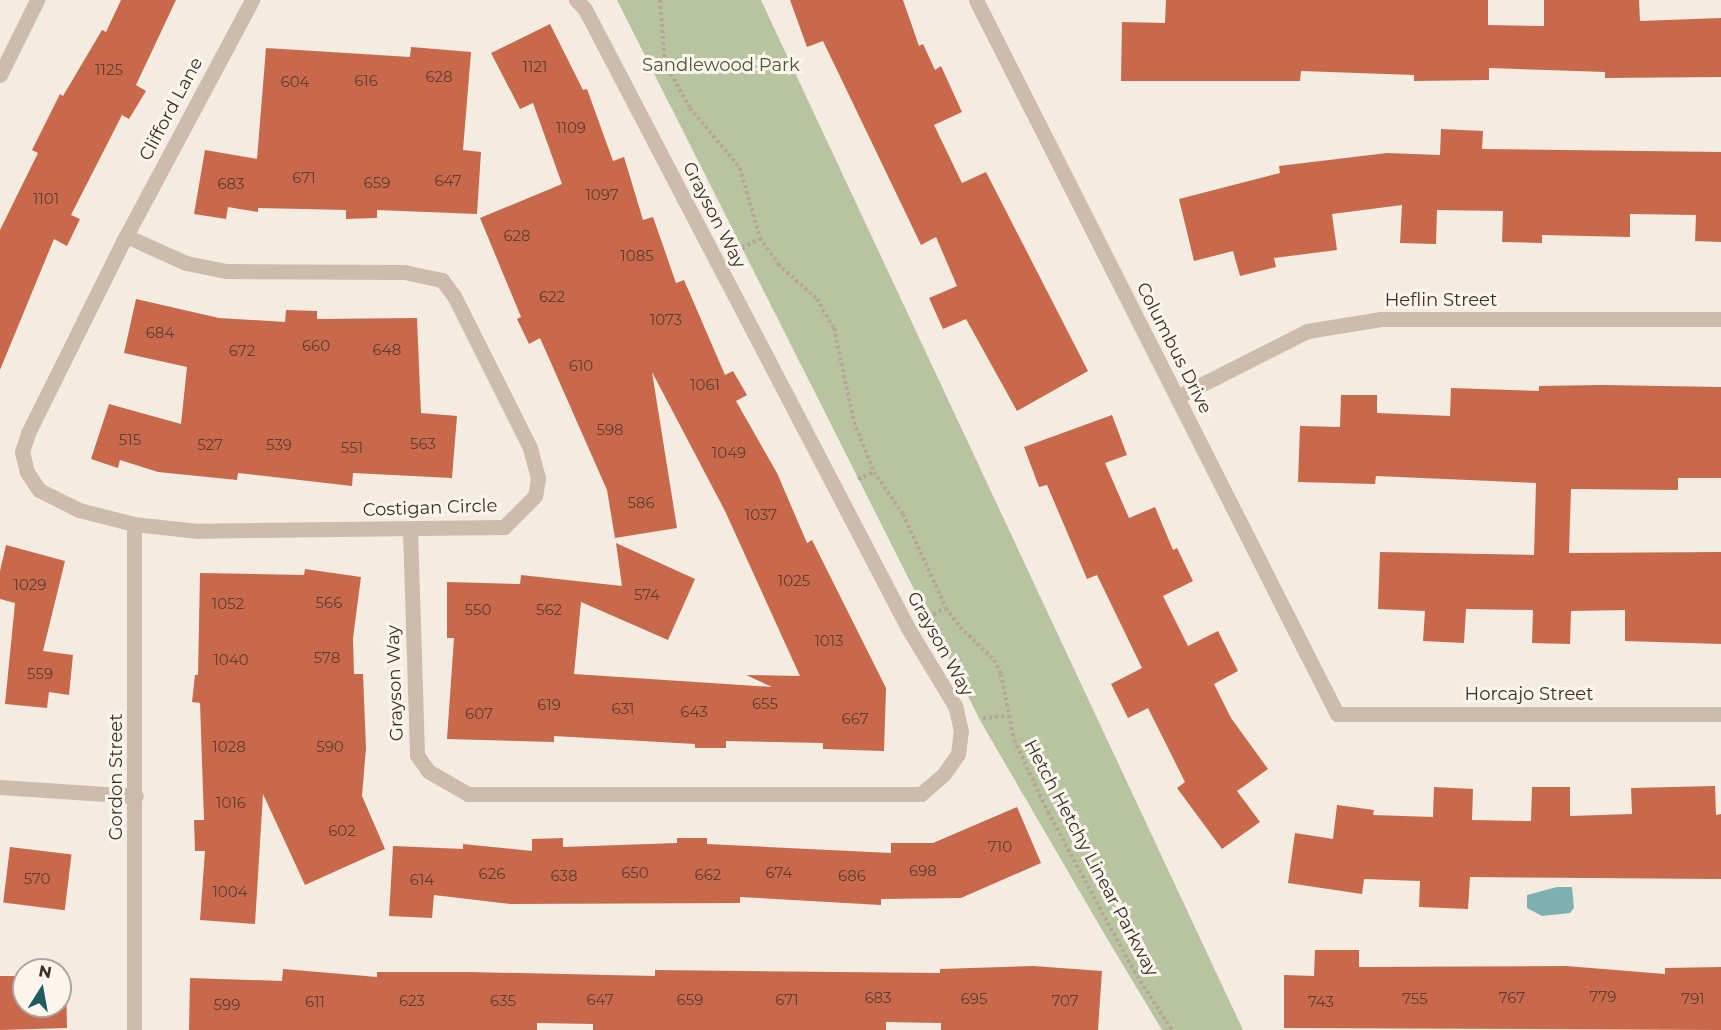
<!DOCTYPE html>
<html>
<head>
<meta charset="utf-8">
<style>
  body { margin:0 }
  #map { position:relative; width:1721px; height:1030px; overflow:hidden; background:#f4ebe1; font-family:Montserrat,sans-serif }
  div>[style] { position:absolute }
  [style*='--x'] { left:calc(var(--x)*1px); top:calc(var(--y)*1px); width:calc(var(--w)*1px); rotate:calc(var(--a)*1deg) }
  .green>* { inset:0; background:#b8c4a0 }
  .water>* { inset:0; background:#7fb0b2 }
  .building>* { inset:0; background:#c8694b; transform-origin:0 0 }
  .path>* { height:4px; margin-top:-2px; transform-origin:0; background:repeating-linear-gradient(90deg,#b9a596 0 3px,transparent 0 6px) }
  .minor>* { height:15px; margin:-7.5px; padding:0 7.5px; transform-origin:7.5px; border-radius:7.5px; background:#cdbbac }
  span { translate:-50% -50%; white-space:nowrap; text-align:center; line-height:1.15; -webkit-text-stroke:6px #fbf5ee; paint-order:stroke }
  .number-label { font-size:15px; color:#5e3e33 }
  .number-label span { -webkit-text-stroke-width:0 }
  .park-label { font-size:18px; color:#4a5a2e }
  .street-label { font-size:18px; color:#3b302b }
  .north { position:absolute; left:12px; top:958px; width:60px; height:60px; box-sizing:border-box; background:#fbf5ee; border:2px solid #aea6a0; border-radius:50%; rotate:11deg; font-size:16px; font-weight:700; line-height:24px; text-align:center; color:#3b302b }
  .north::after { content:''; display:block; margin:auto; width:21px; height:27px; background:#1f5a5e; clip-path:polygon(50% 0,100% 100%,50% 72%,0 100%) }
</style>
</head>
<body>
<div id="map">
  <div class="green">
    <div style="clip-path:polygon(617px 0,761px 0,1243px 1030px,1162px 1030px,1102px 930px,981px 722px)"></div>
  </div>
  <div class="water">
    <div style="clip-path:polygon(1557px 887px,1572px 887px,1574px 908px,1570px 913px,1542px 916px,1527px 908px,1527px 895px)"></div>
  </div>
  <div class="building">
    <div style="clip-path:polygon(121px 0,176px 0,136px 85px,146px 91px,129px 119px,122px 115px,71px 215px,80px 219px,67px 246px,54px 239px,0 370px,0 230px,38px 153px,32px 150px,60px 94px,63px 96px,102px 30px,106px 32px)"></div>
    <div style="clip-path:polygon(790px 0,903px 0,919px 46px,923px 44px,935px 70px,941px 66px,962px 112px,934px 125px,962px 183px,986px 172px,1088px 371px,1017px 411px,966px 319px,943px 329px,929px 298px,957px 286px,936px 237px,921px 245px,823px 41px,807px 47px)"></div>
    <div style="clip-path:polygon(1166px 0,1488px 0,1488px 25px,1544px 26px,1544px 0,1639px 0,1640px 21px,1721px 18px,1721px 77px,1605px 78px,1605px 72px,1489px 68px,1489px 80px,1414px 81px,1414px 75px,1301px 71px,1300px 81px,1121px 81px,1122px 22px,1165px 23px)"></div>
    <div style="clip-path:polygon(550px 24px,583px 90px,587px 89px,613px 161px,624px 157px,643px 220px,653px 217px,676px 283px,684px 280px,725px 375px,733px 371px,747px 395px,736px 401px,777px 473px,807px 543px,812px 540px,886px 688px,884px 751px,823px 749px,823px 743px,726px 741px,726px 748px,695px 748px,695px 744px,554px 736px,554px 742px,447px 739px,454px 638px,447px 638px,447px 582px,520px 584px,521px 575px,622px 586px,616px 543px,695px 579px,668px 640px,581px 602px,574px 674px,772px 687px,746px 675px,800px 676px,725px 511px,652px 372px,677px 528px,615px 538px,607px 490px,540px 338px,529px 344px,517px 319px,521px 317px,480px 218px,562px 184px,533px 103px,520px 109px,491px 53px)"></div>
    <div style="clip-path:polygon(411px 47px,471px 52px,463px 150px,481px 152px,477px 214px,377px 210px,377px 218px,346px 219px,346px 210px,258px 208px,258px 212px,228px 207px,226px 219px,194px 214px,205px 150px,257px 159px,266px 48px,410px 57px)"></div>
    <div style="clip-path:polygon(1441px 129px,1483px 131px,1482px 149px,1721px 152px,1721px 242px,1695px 241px,1696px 215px,1630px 214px,1630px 237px,1542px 235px,1542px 243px,1502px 242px,1503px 211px,1437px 210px,1436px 244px,1400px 243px,1402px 205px,1332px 214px,1337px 250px,1274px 258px,1276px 267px,1240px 276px,1233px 251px,1194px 261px,1179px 199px,1280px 173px,1279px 166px,1387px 153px,1440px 155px)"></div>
    <div style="clip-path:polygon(136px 299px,219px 318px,285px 322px,286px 310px,317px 311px,317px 319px,417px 318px,421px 413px,457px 416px,452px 478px,353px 473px,352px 486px,238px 473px,237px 480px,158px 472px,120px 460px,118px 468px,91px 459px,109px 404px,181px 424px,187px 367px,124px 353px)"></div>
    <div style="clip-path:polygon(1603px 385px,1721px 387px,1721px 478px,1678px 478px,1678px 490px,1571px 489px,1569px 553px,1721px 552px,1721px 644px,1625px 641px,1625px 610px,1571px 611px,1570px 644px,1532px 643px,1533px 610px,1466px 609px,1464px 643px,1423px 641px,1425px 611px,1378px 609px,1380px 552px,1534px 555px,1536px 483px,1376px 476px,1375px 484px,1298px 482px,1300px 426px,1340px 427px,1341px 395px,1377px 395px,1377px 413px,1450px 416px,1451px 388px,1539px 391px,1539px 386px)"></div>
    <div style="clip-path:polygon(1112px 415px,1127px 455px,1105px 463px,1129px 518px,1155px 507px,1173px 550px,1177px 548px,1193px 581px,1163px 596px,1188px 646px,1218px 631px,1238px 671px,1214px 684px,1231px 718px,1268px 769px,1237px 791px,1260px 822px,1222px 849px,1177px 788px,1185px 782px,1148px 708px,1128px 718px,1111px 684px,1142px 668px,1097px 575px,1087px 579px,1047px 485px,1039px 487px,1024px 447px)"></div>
    <div style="clip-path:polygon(6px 545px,65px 561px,43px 651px,73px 655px,69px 695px,49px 692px,47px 708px,5px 704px,15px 603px,0 599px,0 571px)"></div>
    <div style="clip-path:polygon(305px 569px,361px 577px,353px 638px,354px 674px,363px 674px,366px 748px,362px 796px,385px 849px,305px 885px,263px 794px,255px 924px,200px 920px,205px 851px,195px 851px,194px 820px,204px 820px,200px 703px,192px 702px,195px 675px,198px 675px,200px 573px,304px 575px)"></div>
    <div style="clip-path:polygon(1715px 786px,1716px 815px,1721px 814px,1721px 879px,1470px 877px,1468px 909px,1419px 907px,1420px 881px,1364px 879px,1362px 894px,1288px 883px,1295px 833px,1333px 839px,1337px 805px,1374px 810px,1373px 815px,1433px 817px,1434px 787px,1473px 789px,1472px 820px,1531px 821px,1532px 787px,1570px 787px,1570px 816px,1632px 814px,1631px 788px)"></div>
    <div style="clip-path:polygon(1017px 807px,1041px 863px,961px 898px,881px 899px,881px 905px,740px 897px,740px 903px,510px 904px,434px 895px,432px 918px,389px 916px,393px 846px,463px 849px,463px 844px,532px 851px,532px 839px,563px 838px,563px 847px,677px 843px,677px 838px,707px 838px,707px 844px,891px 853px,891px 843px,933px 843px)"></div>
    <div style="left:10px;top:847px;width:62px;height:56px;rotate:7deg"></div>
    <div style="clip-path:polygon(1315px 950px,1359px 950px,1359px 967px,1566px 966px,1665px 974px,1665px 968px,1721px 967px,1721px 1030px,1284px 1028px,1284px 975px,1314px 976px)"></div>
    <div style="clip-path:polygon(1033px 966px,1102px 971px,1098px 1030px,941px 1030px,941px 1023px,886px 1022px,886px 1030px,593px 1030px,593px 1024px,537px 1023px,537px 1030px,189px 1030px,190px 978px,282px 981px,283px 969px,377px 977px,377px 972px,468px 972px,655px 976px,655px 970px,940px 973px,940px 969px)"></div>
    <div style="clip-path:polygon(0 976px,24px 976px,24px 1006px,60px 1006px,60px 976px,66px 976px,67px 1028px,0 1030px)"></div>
  </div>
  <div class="path">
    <div style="--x:660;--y:0;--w:63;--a:85.5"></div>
    <div style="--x:665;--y:63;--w:51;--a:60.9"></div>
    <div style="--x:690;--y:108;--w:78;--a:50.2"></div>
    <div style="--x:740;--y:168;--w:73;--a:74.1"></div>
    <div style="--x:760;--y:238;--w:32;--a:55"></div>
    <div style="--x:778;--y:264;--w:52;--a:41.9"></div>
    <div style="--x:817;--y:299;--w:34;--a:60"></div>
    <div style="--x:834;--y:328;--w:96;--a:78"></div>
    <div style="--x:854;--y:422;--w:54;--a:68.2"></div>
    <div style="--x:874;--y:472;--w:51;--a:55.4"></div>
    <div style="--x:903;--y:514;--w:103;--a:65.4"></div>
    <div style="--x:946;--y:608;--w:24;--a:54"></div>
    <div style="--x:960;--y:627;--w:47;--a:44.1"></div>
    <div style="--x:994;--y:660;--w:16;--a:63"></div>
    <div style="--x:1001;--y:674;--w:67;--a:78.9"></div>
    <div style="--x:1014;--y:740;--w:80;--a:64.7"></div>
    <div style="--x:1048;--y:812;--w:181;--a:61.6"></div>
    <div style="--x:1134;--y:971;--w:70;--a:57.2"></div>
    <div style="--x:645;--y:73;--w:22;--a:-27"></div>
    <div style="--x:737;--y:251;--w:26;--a:-29"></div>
    <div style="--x:858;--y:479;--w:17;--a:-24"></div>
    <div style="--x:928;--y:617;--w:20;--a:-27"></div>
    <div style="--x:983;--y:718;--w:24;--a:-5"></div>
  </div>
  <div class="minor">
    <div style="--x:976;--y:0;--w:800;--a:63.18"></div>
    <div style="--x:1337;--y:714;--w:384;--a:0"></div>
    <div style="--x:0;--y:75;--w:84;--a:-63.7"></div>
    <div style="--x:126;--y:236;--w:66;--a:24.2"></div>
    <div style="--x:186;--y:263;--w:41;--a:11.3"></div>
    <div style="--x:226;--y:271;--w:178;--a:0.3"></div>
    <div style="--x:404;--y:272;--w:39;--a:12"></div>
    <div style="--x:442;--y:280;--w:20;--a:53"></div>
    <div style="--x:454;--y:296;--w:170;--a:63.4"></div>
    <div style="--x:530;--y:448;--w:31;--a:75"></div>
    <div style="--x:538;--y:478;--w:18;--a:99"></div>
    <div style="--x:535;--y:496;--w:44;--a:135"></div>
    <div style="--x:504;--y:527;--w:306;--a:179.3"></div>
    <div style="--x:198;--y:531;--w:64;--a:-173.8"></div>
    <div style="--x:134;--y:524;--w:57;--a:-165.7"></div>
    <div style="--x:79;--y:510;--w:45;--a:-153.4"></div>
    <div style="--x:39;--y:490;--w:22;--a:-124"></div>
    <div style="--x:27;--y:472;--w:21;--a:-104"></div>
    <div style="--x:22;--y:452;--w:20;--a:-72"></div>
    <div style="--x:28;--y:433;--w:220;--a:-63.6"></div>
    <div style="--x:126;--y:236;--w:268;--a:-61.9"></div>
    <div style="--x:1177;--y:397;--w:146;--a:-26.9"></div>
    <div style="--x:1307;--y:331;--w:75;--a:-9.2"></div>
    <div style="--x:1381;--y:319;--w:340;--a:0"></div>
    <div style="--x:410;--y:530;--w:225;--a:88.2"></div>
    <div style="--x:417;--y:755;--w:19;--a:55"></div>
    <div style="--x:428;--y:771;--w:46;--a:29.9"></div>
    <div style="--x:468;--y:794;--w:453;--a:0"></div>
    <div style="--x:921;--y:794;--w:30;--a:-41"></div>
    <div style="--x:944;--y:774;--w:24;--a:-55"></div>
    <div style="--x:958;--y:754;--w:23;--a:-83"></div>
    <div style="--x:961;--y:731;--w:26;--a:-103"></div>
    <div style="--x:955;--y:706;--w:91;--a:-121.1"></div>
    <div style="--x:908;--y:628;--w:698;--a:-117.56"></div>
    <div style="--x:585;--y:9;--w:13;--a:-135"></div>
    <div style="--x:0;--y:787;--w:136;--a:3.8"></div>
    <div style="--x:134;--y:1030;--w:506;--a:-90"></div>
  </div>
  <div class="number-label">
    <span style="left:535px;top:67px">1121</span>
    <span style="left:109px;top:70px">1125</span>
    <span style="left:439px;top:77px">628</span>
    <span style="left:366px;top:81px">616</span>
    <span style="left:295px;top:82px">604</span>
    <span style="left:571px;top:128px">1109</span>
    <span style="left:304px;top:178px">671</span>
    <span style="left:448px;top:181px">647</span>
    <span style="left:377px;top:183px">659</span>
    <span style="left:231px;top:184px">683</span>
    <span style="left:602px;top:195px">1097</span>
    <span style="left:46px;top:199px">1101</span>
    <span style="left:517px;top:236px">628</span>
    <span style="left:637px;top:256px">1085</span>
    <span style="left:552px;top:297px">622</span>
    <span style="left:666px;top:320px">1073</span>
    <span style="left:160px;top:333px">684</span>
    <span style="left:316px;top:346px">660</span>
    <span style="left:387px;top:350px">648</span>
    <span style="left:242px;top:351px">672</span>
    <span style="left:581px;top:366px">610</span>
    <span style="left:705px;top:385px">1061</span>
    <span style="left:610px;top:430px">598</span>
    <span style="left:130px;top:440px">515</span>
    <span style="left:423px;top:444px">563</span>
    <span style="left:210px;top:445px">527</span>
    <span style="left:279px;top:445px">539</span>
    <span style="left:352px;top:448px">551</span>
    <span style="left:729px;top:453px">1049</span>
    <span style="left:641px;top:503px">586</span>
    <span style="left:761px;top:515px">1037</span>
    <span style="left:794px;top:581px">1025</span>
    <span style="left:30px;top:585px">1029</span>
    <span style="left:647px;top:595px">574</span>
    <span style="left:329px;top:603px">566</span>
    <span style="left:228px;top:604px">1052</span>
    <span style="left:478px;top:610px">550</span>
    <span style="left:549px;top:610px">562</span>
    <span style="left:829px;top:641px">1013</span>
    <span style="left:327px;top:658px">578</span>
    <span style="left:231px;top:660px">1040</span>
    <span style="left:40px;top:674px">559</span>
    <span style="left:765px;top:704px">655</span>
    <span style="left:549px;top:705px">619</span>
    <span style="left:623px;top:709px">631</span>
    <span style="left:694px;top:712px">643</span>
    <span style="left:479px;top:714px">607</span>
    <span style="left:855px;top:719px">667</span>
    <span style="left:229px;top:747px">1028</span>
    <span style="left:330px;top:747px">590</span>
    <span style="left:231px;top:803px">1016</span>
    <span style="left:342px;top:831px">602</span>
    <span style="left:1000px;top:847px">710</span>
    <span style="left:923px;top:871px">698</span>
    <span style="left:635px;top:873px">650</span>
    <span style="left:779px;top:873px">674</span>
    <span style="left:492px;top:874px">626</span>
    <span style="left:708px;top:875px">662</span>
    <span style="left:564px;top:876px">638</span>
    <span style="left:852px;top:876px">686</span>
    <span style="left:37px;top:879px">570</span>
    <span style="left:422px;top:880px">614</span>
    <span style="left:230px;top:892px">1004</span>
    <span style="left:1603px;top:997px">779</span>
    <span style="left:878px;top:998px">683</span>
    <span style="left:1512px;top:998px">767</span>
    <span style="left:974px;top:999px">695</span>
    <span style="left:1415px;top:999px">755</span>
    <span style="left:1693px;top:999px">791</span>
    <span style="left:600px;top:1000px">647</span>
    <span style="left:690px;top:1000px">659</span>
    <span style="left:787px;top:1000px">671</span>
    <span style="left:412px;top:1001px">623</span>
    <span style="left:503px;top:1001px">635</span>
    <span style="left:1065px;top:1001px">707</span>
    <span style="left:315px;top:1002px">611</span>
    <span style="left:1321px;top:1002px">743</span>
    <span style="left:227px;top:1005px">599</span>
  </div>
  <div class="park-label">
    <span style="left:721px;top:65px">Sandlewood Park</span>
  </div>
  <div class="street-label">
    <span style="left:171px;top:109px;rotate:-62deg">Clifford Lane</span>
    <span style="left:714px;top:215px;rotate:63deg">Grayson Way</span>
    <span style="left:1441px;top:300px">Heflin Street</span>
    <span style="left:1174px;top:348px;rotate:63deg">Columbus Drive</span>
    <span style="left:430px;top:508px;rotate:-2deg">Costigan Circle</span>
    <span style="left:940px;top:644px;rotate:61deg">Grayson Way</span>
    <span style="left:395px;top:683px;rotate:-92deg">Grayson Way</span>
    <span style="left:1529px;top:694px">Horcajo Street</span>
    <span style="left:116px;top:777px;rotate:-90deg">Gordon Street</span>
    <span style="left:1091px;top:858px;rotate:62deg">Hetch Hetchy Linear Parkway</span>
  </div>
  <div class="north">N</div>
</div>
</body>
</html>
